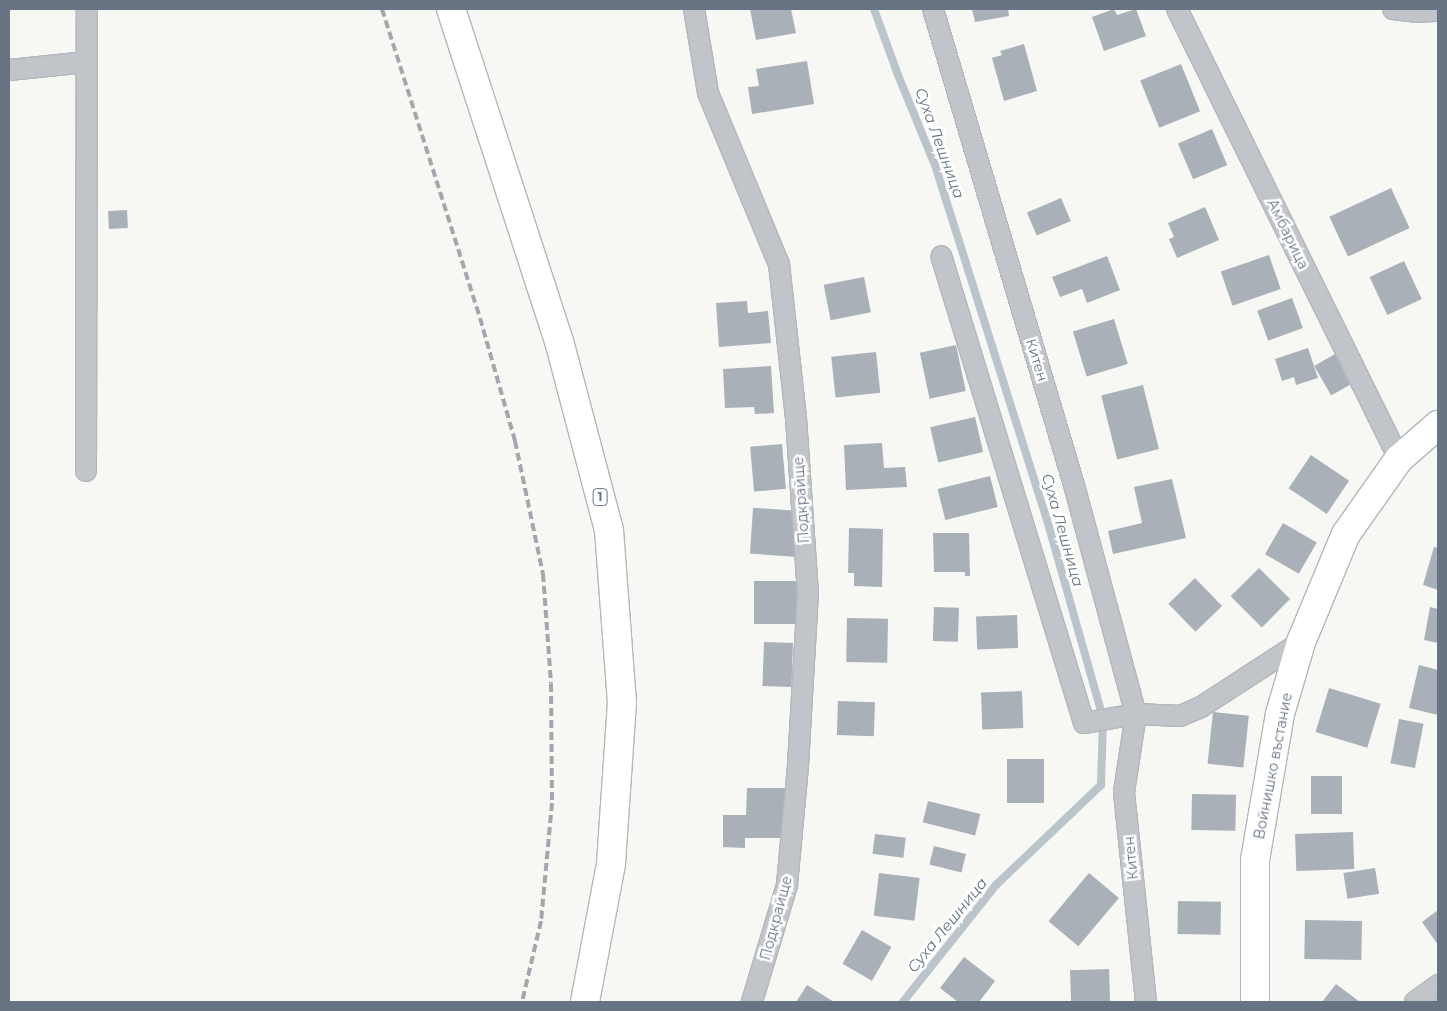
<!DOCTYPE html>
<html>
<head>
<meta charset="utf-8">
<style>
  body { margin:0 }
  #map { position:relative; width:1447px; height:1011px; overflow:hidden; background:#f7f7f4; font-family:Montserrat,sans-serif }
  div>[style] { position:absolute }
  [style*='--x'] { left:calc(var(--x)*1px); top:calc(var(--y)*1px); width:calc(var(--w)*1px); rotate:calc(var(--a)*1deg) }
  .stream>* { height:8px; margin:-4px; padding:0 4px; transform-origin:4px; border-radius:4px; background:#bbc4ca }
  .building>* { inset:0; background:#aab0b7; transform-origin:0 0 }
  .roads { filter:drop-shadow(1px 0 #b3b7bd) drop-shadow(-1px 0 #b3b7bd) drop-shadow(0 1px #b3b7bd) drop-shadow(0 -1px #b3b7bd) }
  .street>* { height:20px; margin:-10px; padding:0 10px; transform-origin:10px; border-radius:10px; background:#c1c4c8 }
  .secondary>* { height:28px; margin:-14px; padding:0 14px; transform-origin:14px; border-radius:14px; background:#fff }
  .highway>* { height:28px; margin:-14px; padding:0 14px; transform-origin:14px; border-radius:14px; background:#fff }
  .rail>* { height:4px; margin-top:-2px; transform-origin:0; background:repeating-linear-gradient(90deg,#a2a7ad 0 8px,transparent 0 12px) }
  span { translate:-50% -50%; white-space:nowrap; text-align:center; line-height:1.15; -webkit-text-stroke:5px #fff; paint-order:stroke }
  .shield-label span { padding:1px 4px; background:#fff; border:1px solid; border-radius:4px; -webkit-text-stroke-width:0 }
  .shield-label { font-size:12px; color:#687484; font-weight:700 }
  .street-label { font-size:14px; color:#687484 }
  .water-label { font-size:15px; color:#63747f; font-style:italic }
  .frame { position:absolute; inset:0; border:10px solid #687484; pointer-events:none }
</style>
</head>
<body>
<div id="map">
  <div class="stream">
    <div style="--x:874;--y:9;--w:70;--a:70"></div>
    <div style="--x:898;--y:75;--w:97;--a:67.7"></div>
    <div style="--x:935;--y:165;--w:372;--a:72.5"></div>
    <div style="--x:1047;--y:520;--w:206;--a:74.2"></div>
    <div style="--x:1103;--y:718;--w:67;--a:91.7"></div>
    <div style="--x:1101;--y:785;--w:145;--a:136.4"></div>
    <div style="--x:996;--y:885;--w:149;--a:128.5"></div>
  </div>
  <div class="building">
    <div style="clip-path:polygon(750px 9px,791px 9px,796px 33px,756px 40px)"></div>
    <div style="clip-path:polygon(972px 9px,1008px 9px,1009px 16px,975px 22px)"></div>
    <div style="clip-path:polygon(1114px 9px,1117px 15px,1136px 9px,1146px 36px,1104px 51px,1092px 17px)"></div>
    <div style="clip-path:polygon(1024px 44px,1037px 91px,1004px 101px,992px 58px,1002px 55px,1000px 51px)"></div>
    <div style="clip-path:polygon(807px 61px,814px 104px,752px 114px,748px 87px,759px 86px,756px 69px)"></div>
    <div style="left:1181px;top:64px;width:51px;height:44px;rotate:68deg"></div>
    <div style="left:1212px;top:129px;width:39px;height:37px;rotate:67deg"></div>
    <div style="left:1391px;top:188px;width:44px;height:68px;rotate:65deg"></div>
    <div style="left:1061px;top:198px;width:25px;height:37px;rotate:67deg"></div>
    <div style="clip-path:polygon(1205px 207px,1219px 240px,1177px 258px,1169px 239px,1174px 237px,1168px 223px)"></div>
    <div style="left:127px;top:210px;width:18px;height:19px;rotate:87deg"></div>
    <div style="left:1269px;top:255px;width:36px;height:51px;rotate:71deg"></div>
    <div style="clip-path:polygon(1107px 256px,1120px 290px,1087px 303px,1082px 289px,1060px 297px,1052px 277px)"></div>
    <div style="left:1404px;top:261px;width:42px;height:38px;rotate:65deg"></div>
    <div style="left:864px;top:277px;width:36px;height:41px;rotate:79deg"></div>
    <div style="left:1292px;top:298px;width:32px;height:37px;rotate:70deg"></div>
    <div style="clip-path:polygon(747px 301px,748px 313px,768px 311px,771px 343px,719px 347px,716px 303px)"></div>
    <div style="left:1114px;top:319px;width:47px;height:43px;rotate:73deg"></div>
    <div style="left:956px;top:345px;width:47px;height:37px;rotate:78deg"></div>
    <div style="clip-path:polygon(1308px 348px,1318px 378px,1296px 385px,1294px 377px,1282px 381px,1275px 359px)"></div>
    <div style="left:876px;top:352px;width:41px;height:45px;rotate:84deg"></div>
    <div style="left:1335px;top:354px;width:34px;height:24px;rotate:60deg"></div>
    <div style="clip-path:polygon(771px 366px,774px 413px,755px 414px,754px 407px,725px 408px,723px 369px)"></div>
    <div style="left:1143px;top:385px;width:66px;height:43px;rotate:76deg"></div>
    <div style="left:975px;top:417px;width:36px;height:46px;rotate:77deg"></div>
    <div style="clip-path:polygon(882px 443px,884px 468px,905px 467px,907px 487px,846px 490px,844px 445px)"></div>
    <div style="left:782px;top:444px;width:45px;height:32px;rotate:85deg"></div>
    <div style="left:1311px;top:455px;width:46px;height:40px;rotate:34deg"></div>
    <div style="left:990px;top:476px;width:32px;height:54px;rotate:76deg"></div>
    <div style="clip-path:polygon(1172px 479px,1186px 538px,1113px 554px,1108px 531px,1142px 523px,1134px 487px)"></div>
    <div style="left:800px;top:511px;width:46px;height:47px;rotate:94deg"></div>
    <div style="left:1283px;top:523px;width:39px;height:36px;rotate:30deg"></div>
    <div style="clip-path:polygon(849px 528px,883px 529px,882px 587px,854px 586px,854px 573px,848px 573px)"></div>
    <div style="clip-path:polygon(933px 533px,969px 533px,970px 576px,965px 576px,965px 572px,934px 572px)"></div>
    <div style="clip-path:polygon(1434px 547px,1438px 548px,1438px 590px,1423px 585px)"></div>
    <div style="left:1259px;top:568px;width:44px;height:40px;rotate:45deg"></div>
    <div style="left:1195px;top:578px;width:39px;height:37px;rotate:46deg"></div>
    <div style="left:754px;top:581px;width:43px;height:43px"></div>
    <div style="left:934px;top:607px;width:25px;height:34px;rotate:2deg"></div>
    <div style="clip-path:polygon(1430px 607px,1438px 609px,1438px 643px,1424px 640px)"></div>
    <div style="left:1017px;top:615px;width:33px;height:41px;rotate:88deg"></div>
    <div style="left:847px;top:618px;width:41px;height:44px;rotate:1deg"></div>
    <div style="left:764px;top:642px;width:29px;height:44px;rotate:2deg"></div>
    <div style="clip-path:polygon(1419px 665px,1438px 670px,1438px 715px,1409px 708px)"></div>
    <div style="left:1329px;top:688px;width:54px;height:46px;rotate:17deg"></div>
    <div style="left:1022px;top:691px;width:37px;height:41px;rotate:88deg"></div>
    <div style="left:838px;top:701px;width:37px;height:34px;rotate:2deg"></div>
    <div style="left:1213px;top:712px;width:36px;height:52px;rotate:6deg"></div>
    <div style="left:1399px;top:719px;width:25px;height:45px;rotate:11deg"></div>
    <div style="left:1007px;top:759px;width:37px;height:44px"></div>
    <div style="left:1311px;top:776px;width:31px;height:38px"></div>
    <div style="clip-path:polygon(747px 788px,787px 788px,786px 838px,745px 838px,745px 848px,723px 847px,723px 815px,746px 815px)"></div>
    <div style="left:1192px;top:794px;width:44px;height:36px;rotate:1deg"></div>
    <div style="left:928px;top:801px;width:54px;height:22px;rotate:14deg"></div>
    <div style="left:1353px;top:832px;width:37px;height:58px;rotate:88deg"></div>
    <div style="left:875px;top:834px;width:31px;height:20px;rotate:7deg"></div>
    <div style="left:934px;top:846px;width:33px;height:19px;rotate:14deg"></div>
    <div style="left:1375px;top:868px;width:26px;height:32px;rotate:81deg"></div>
    <div style="left:879px;top:873px;width:41px;height:43px;rotate:7deg"></div>
    <div style="left:1089px;top:873px;width:39px;height:63px;rotate:40deg"></div>
    <div style="left:1178px;top:901px;width:43px;height:33px;rotate:1deg"></div>
    <div style="clip-path:polygon(1438px 910px,1438px 945px,1422px 922px)"></div>
    <div style="left:1305px;top:920px;width:57px;height:39px;rotate:1deg"></div>
    <div style="left:862px;top:930px;width:34px;height:39px;rotate:30deg"></div>
    <div style="clip-path:polygon(964px 957px,995px 981px,979px 1002px,958px 1002px,940px 988px)"></div>
    <div style="left:1109px;top:969px;width:33px;height:39px;rotate:88deg"></div>
    <div style="clip-path:polygon(1336px 984px,1360px 1002px,1322px 1002px)"></div>
    <div style="clip-path:polygon(807px 985px,834px 1002px,796px 1002px)"></div>
  </div>
  <div class="roads">
    <div class="street">
      <div style="--x:694;--y:9;--w:85;--a:80.5"></div>
      <div style="--x:708;--y:93;--w:185;--a:67.5"></div>
      <div style="--x:779;--y:264;--w:155;--a:83.7"></div>
      <div style="--x:796;--y:418;--w:174;--a:86.1"></div>
      <div style="--x:808;--y:592;--w:174;--a:93.3"></div>
      <div style="--x:798;--y:766;--w:120;--a:95.3"></div>
      <div style="--x:787;--y:885;--w:122;--a:106.7"></div>
      <div style="--x:933;--y:9;--w:496;--a:73.5"></div>
      <div style="--x:1074;--y:485;--w:237;--a:74.9"></div>
      <div style="--x:1136;--y:714;--w:53;--a:170.2"></div>
      <div style="--x:1084;--y:723;--w:488;--a:-107"></div>
      <div style="--x:1177;--y:9;--w:502;--a:63.74"></div>
      <div style="--x:1393;--y:9;--w:23;--a:7"></div>
      <div style="--x:1416;--y:12;--w:22;--a:-3"></div>
      <div style="--x:9;--y:70;--w:78;--a:-5.9"></div>
      <div style="--x:86;--y:471;--w:462;--a:-89.9"></div>
      <div style="--x:1146;--y:1002;--w:211;--a:-96"></div>
      <div style="--x:1124;--y:792;--w:79;--a:-81.3"></div>
      <div style="--x:1136;--y:714;--w:44;--a:2.6"></div>
      <div style="--x:1180;--y:716;--w:23;--a:-23"></div>
      <div style="--x:1201;--y:707;--w:119;--a:-33"></div>
      <div style="--x:1415;--y:1002;--w:29;--a:-36"></div>
    </div>
    <div class="secondary">
      <div style="--x:1255;--y:1002;--w:142;--a:-90"></div>
      <div style="--x:1255;--y:860;--w:148;--a:-80.3"></div>
      <div style="--x:1280;--y:714;--w:75;--a:-73.7"></div>
      <div style="--x:1301;--y:642;--w:117;--a:-67.4"></div>
      <div style="--x:1346;--y:534;--w:92;--a:-54.8"></div>
      <div style="--x:1399;--y:459;--w:52;--a:-41.1"></div>
    </div>
    <div class="highway">
      <div style="--x:451;--y:9;--w:349;--a:72"></div>
      <div style="--x:559;--y:341;--w:196;--a:75.2"></div>
      <div style="--x:609;--y:530;--w:172;--a:85.7"></div>
      <div style="--x:622;--y:702;--w:162;--a:93.9"></div>
      <div style="--x:611;--y:864;--w:140;--a:100.7"></div>
    </div>
  </div>
  <div class="rail">
    <div style="--x:382;--y:9;--w:324;--a:72.4"></div>
    <div style="--x:480;--y:318;--w:128;--a:74.1"></div>
    <div style="--x:515;--y:441;--w:136;--a:78.1"></div>
    <div style="--x:543;--y:574;--w:110;--a:85.8"></div>
    <div style="--x:551;--y:684;--w:119;--a:89.5"></div>
    <div style="--x:552;--y:803;--w:119;--a:95.3"></div>
    <div style="--x:541;--y:921;--w:83;--a:103.2"></div>
  </div>
  <div class="shield-label">
    <span style="left:600px;top:497px">1</span>
  </div>
  <div class="street-label">
    <span style="left:1288px;top:234px;rotate:64deg">Амбарица</span>
    <span style="left:1037px;top:360px;rotate:73deg">Китен</span>
    <span style="left:801px;top:500px;rotate:-94deg">Подкрайще</span>
    <span style="left:1273px;top:766px;rotate:-79deg">Войнишко въстание</span>
    <span style="left:1131px;top:858px;rotate:-96deg">Китен</span>
    <span style="left:776px;top:918px;rotate:-75deg">Подкрайще</span>
  </div>
  <div class="water-label">
    <span style="left:940px;top:143px;rotate:70deg">Суха Лешница</span>
    <span style="left:1063px;top:530px;rotate:74deg">Суха Лешница</span>
    <span style="left:947px;top:925px;rotate:-51deg">Суха Лешница</span>
  </div>
  <div class="frame"></div>
</div>
</body>
</html>
